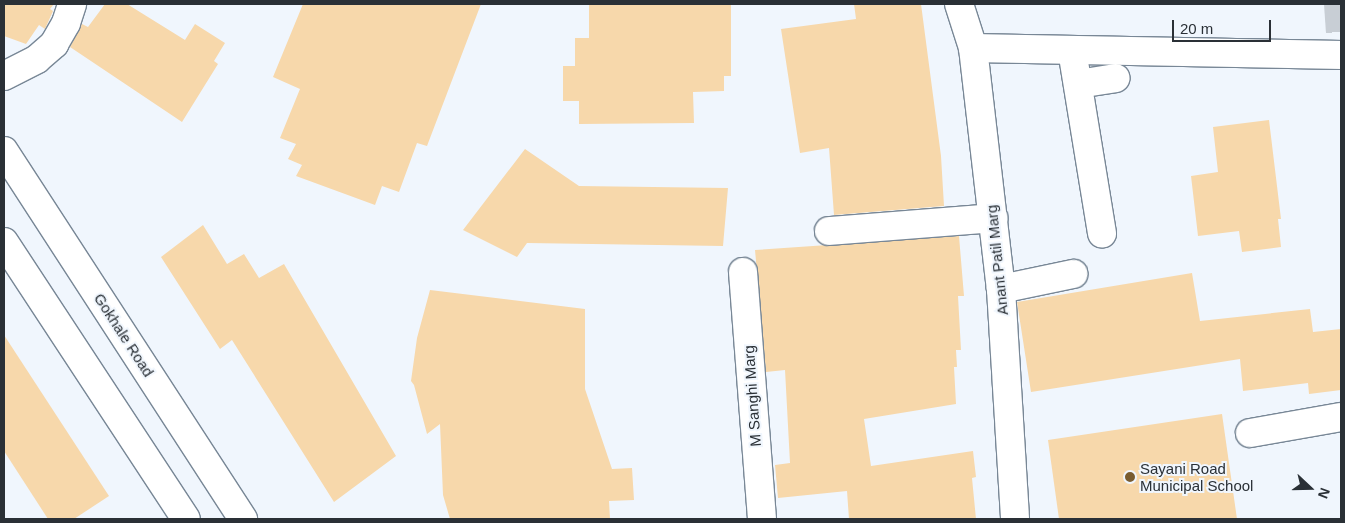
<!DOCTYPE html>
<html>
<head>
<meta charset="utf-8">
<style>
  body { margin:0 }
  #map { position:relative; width:1345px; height:523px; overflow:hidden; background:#f0f6fd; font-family:Helvetica,sans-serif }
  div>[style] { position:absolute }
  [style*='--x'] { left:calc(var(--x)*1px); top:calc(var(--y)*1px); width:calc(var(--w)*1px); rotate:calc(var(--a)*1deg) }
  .building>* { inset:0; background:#f7d8ab }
  .minor-tunnel>* { height:28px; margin-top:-14px; transform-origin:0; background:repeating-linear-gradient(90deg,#c8ced5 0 28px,transparent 0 42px) }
  .roads { filter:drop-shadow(1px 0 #788796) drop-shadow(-1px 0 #788796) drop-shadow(0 1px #788796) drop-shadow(0 -1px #788796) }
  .minor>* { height:28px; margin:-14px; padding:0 14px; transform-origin:14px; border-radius:14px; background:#fff }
  .secondary>* { height:28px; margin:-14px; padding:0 14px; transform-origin:14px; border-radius:14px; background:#fff }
  .dots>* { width:14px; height:14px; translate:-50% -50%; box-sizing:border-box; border:2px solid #f0f6fd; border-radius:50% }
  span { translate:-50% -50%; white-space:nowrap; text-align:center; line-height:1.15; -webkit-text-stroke:4px #f0f6fd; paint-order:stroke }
  .street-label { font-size:15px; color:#2a3036 }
  .poi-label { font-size:15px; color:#2a3036 }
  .left { translate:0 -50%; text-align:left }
  .frame { position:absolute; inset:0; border:5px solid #2a3036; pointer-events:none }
  .north { position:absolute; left:1285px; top:463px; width:50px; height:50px; -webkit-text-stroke:4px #f0f6fd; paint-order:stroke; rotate:111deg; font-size:14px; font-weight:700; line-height:20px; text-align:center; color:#2a3036 }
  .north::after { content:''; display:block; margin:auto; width:18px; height:22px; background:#2a3036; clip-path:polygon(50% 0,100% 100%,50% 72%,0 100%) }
  .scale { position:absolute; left:1172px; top:20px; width:99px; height:22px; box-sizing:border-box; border:2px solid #2a3036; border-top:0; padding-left:6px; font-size:15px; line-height:18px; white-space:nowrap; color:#2a3036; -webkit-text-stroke:4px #f0f6fd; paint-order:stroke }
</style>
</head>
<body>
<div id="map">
  <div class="building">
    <div style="clip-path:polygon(4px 4px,54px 4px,50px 9px,53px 11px,45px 29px,39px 25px,26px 44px,4px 36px)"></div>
    <div style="clip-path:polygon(105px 4px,127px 4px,185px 40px,195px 24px,225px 43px,214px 61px,218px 64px,182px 122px,70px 47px,82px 24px,88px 27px)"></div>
    <div style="clip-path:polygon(303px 4px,481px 4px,427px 146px,417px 143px,399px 192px,382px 186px,375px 205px,296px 176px,302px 165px,288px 159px,296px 144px,280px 138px,300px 89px,273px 77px)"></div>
    <div style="clip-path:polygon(589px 4px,731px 4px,731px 76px,724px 76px,724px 91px,693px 92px,694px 123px,579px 124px,579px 101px,563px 101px,563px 66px,575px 66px,575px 38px,589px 38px)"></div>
    <div style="clip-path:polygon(854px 4px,921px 4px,941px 156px,944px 206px,834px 215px,829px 148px,800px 153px,781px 29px,856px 19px)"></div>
    <div style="clip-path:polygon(1269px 120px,1281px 219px,1278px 219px,1281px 247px,1242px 252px,1239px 231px,1198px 236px,1191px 176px,1218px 172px,1213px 127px)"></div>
    <div style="clip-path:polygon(525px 149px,579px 186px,728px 188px,723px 246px,527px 243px,517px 257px,463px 230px)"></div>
    <div style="clip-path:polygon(203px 225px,227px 264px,244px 254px,259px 278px,284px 264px,396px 456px,334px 502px,232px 340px,220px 349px,161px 257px)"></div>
    <div style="clip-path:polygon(959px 236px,964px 296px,958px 296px,961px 350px,956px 350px,957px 367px,954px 367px,956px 404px,864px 419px,871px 466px,973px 451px,976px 477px,972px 478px,976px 519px,849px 519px,847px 491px,778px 498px,775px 465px,790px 463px,785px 370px,766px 372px,755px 250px)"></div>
    <div style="clip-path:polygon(1192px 273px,1200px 321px,1310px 309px,1313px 332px,1341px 329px,1341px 390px,1309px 394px,1308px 383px,1243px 391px,1240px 359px,1031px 392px,1017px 302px)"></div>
    <div style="clip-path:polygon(430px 290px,585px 309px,585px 389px,612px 469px,632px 468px,634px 500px,609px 501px,610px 519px,450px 519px,443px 495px,440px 424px,427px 434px,414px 385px,411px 381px,417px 338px)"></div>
    <div style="clip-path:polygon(4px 335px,109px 496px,74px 519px,48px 519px,4px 451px)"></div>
    <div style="clip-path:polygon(1222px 414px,1237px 519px,1059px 519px,1048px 440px)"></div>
  </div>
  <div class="minor-tunnel">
    <div style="--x:1338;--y:4;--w:31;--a:86"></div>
  </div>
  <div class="roads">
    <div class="minor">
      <div style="--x:959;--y:4;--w:46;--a:72.3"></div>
      <div style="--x:973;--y:48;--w:243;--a:83.4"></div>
      <div style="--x:1001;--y:289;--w:230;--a:86.5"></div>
      <div style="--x:973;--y:48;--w:368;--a:1.1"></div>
      <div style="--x:1072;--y:50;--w:186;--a:80.7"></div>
      <div style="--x:4;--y:76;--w:37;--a:-27"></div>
      <div style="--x:37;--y:59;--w:23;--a:-41"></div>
      <div style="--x:54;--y:44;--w:24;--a:-60"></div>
      <div style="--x:66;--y:23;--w:20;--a:-72"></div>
      <div style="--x:1078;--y:84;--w:38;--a:-9"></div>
      <div style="--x:829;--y:231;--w:165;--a:-4.5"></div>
      <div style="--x:743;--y:272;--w:248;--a:85.6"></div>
      <div style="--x:1001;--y:289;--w:74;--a:-11.8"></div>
      <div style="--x:1250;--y:433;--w:92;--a:-10"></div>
    </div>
    <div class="secondary">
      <div style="--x:4;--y:151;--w:439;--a:57"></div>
      <div style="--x:4;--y:242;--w:331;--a:56.7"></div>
    </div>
  </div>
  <div class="dots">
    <div style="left:1130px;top:477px;background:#795c30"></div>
  </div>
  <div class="street-label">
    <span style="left:997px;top:260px;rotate:-96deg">Anant Patil Marg</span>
    <span style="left:124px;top:335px;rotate:57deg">Gokhale Road</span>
    <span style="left:752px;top:396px;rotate:-94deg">M Sanghi Marg</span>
  </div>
  <div class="poi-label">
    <span class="left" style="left:1140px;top:477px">Sayani Road<br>Municipal School</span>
  </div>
  <div class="frame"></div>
  <div class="north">N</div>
  <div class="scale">20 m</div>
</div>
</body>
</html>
